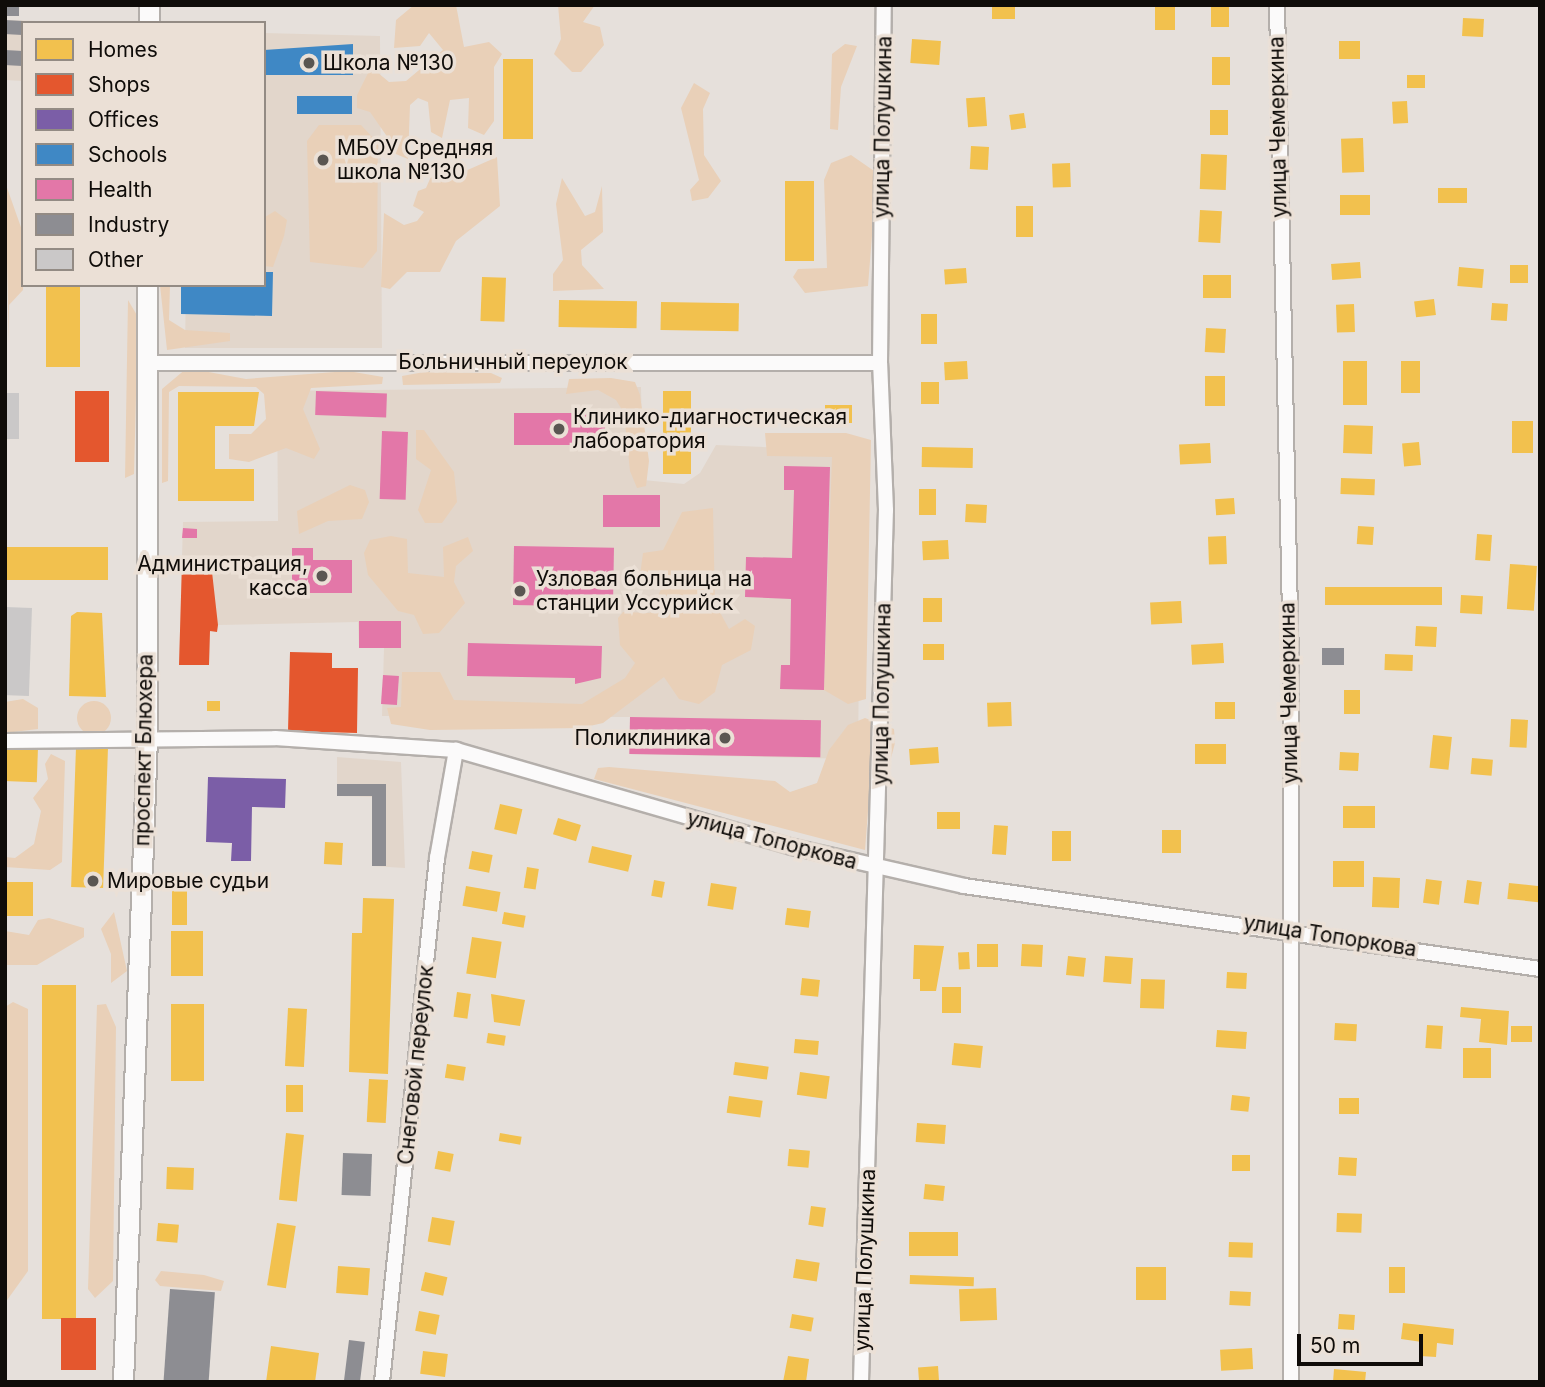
<!DOCTYPE html>
<html>
<head>
<meta charset="utf-8">
<style>
  body { margin:0 }
  #map { position:relative; width:1545px; height:1387px; overflow:hidden; background:#e6e0db; font-family:Inter,sans-serif }
  div>[style] { position:absolute }
  [style*='--x'] { left:calc(var(--x)*1px); top:calc(var(--y)*1px); width:calc(var(--w)*1px); rotate:calc(var(--a)*1deg) }
  .built>* { inset:0; background:#e2d6cb }
  .green>* { inset:0; background:#e9d0b8 }
  .round { border-radius:50% }
  .homes>* { inset:0; background:#f2c14e; transform-origin:0 0 }
  .shops>* { inset:0; background:#e4572e; transform-origin:0 0 }
  .offices>* { inset:0; background:#7b5ea7 }
  .schools>* { inset:0; background:#3f88c5; transform-origin:0 0 }
  .health>* { inset:0; background:#e377a8; transform-origin:0 0 }
  .industry>* { inset:0; background:#8d8d92; transform-origin:0 0 }
  .building>* { inset:0; background:#cac8c8; transform-origin:0 0 }
  .roads { filter:drop-shadow(2px 0 #b4afab) drop-shadow(-2px 0 #b4afab) drop-shadow(0 2px #b4afab) drop-shadow(0 -2px #b4afab) }
  .street>* { height:14px; margin:-7px; padding:0 7px; transform-origin:7px; border-radius:7px; background:#fbfafa }
  .secondary>* { height:19px; margin:-9.5px; padding:0 9.5px; transform-origin:9.5px; border-radius:9.5px; background:#fbfafa }
  .dots>* { width:19px; height:19px; translate:-50% -50%; box-sizing:border-box; border:4px solid #ebe0d6; border-radius:50% }
  span { translate:-50% -50%; white-space:nowrap; text-align:center; line-height:1.15; -webkit-text-stroke:7px #ebe0d6; paint-order:stroke }
  .poi-label { font-size:21px; color:#0f0c09 }
  .left { translate:0 -50%; text-align:left }
  .right { translate:-100% -50%; text-align:right }
  .street-label { font-size:21px; color:#0f0c09 }
  .frame { position:absolute; inset:0; border:7px solid #0f0c09; pointer-events:none }
  .legend { position:absolute; left:21px; top:21px; width:245px; height:266px; box-sizing:border-box; background:#ebe0d6; border:2px solid #938b84; margin:0; padding:9px 12px; list-style:none; font-size:21px; color:#0f0c09 }
  .legend li { display:flex; align-items:center; gap:14px; height:35px }
  .legend b { width:35px; border:2px solid #938b84 }
  .scale { position:absolute; left:1297px; top:1334px; width:126px; height:32px; box-sizing:border-box; border:4px solid #0f0c09; border-top:0; padding-left:9px; font-size:21px; line-height:24px; white-space:nowrap; color:#0f0c09; -webkit-text-stroke:5px #ebe0d6; paint-order:stroke }
</style>
</head>
<body>
<div id="map">
  <div class="built">
    <div style="clip-path:polygon(5px 20px,37px 21px,23px 23px,23px 81px,5px 80px)"></div>
    <div style="clip-path:polygon(264px 33px,380px 36px,382px 348px,185px 348px,186px 285px,264px 285px)"></div>
    <div style="clip-path:polygon(641px 387px,643px 480px,684px 484px,700px 473px,716px 445px,861px 451px,858px 759px,629px 754px,630px 717px,382px 716px,384px 648px,359px 648px,358px 622px,218px 625px,210px 632px,209px 665px,179px 665px,183px 522px,278px 521px,277px 391px)"></div>
    <div style="clip-path:polygon(337px 757px,401px 762px,405px 868px,372px 866px,372px 797px,337px 796px)"></div>
  </div>
  <div class="green">
    <div style="clip-path:polygon(414px 5px,456px 5px,464px 47px,489px 42px,502px 54px,494px 67px,494px 121px,484px 135px,468px 128px,469px 98px,450px 100px,442px 138px,431px 132px,428px 102px,418px 98px,410px 105px,408px 159px,386px 150px,386px 135px,370px 112px,357px 108px,357px 95px,371px 67px,389px 82px,406px 81px,443px 50px,429px 33px,420px 46px,394px 48px,396px 20px)"></div>
    <div style="clip-path:polygon(558px 5px,595px 5px,583px 22px,600px 27px,604px 45px,581px 72px,572px 72px,554px 54px,561px 39px)"></div>
    <div style="clip-path:polygon(845px 44px,857px 46px,841px 87px,838px 130px,830px 129px,832px 54px)"></div>
    <div style="clip-path:polygon(694px 83px,710px 93px,703px 109px,704px 155px,721px 181px,708px 198px,692px 201px,690px 190px,699px 180px,681px 108px)"></div>
    <div style="clip-path:polygon(319px 125px,361px 125px,378px 143px,377px 251px,363px 268px,310px 262px,307px 141px)"></div>
    <div style="clip-path:polygon(851px 155px,877px 173px,868px 286px,805px 293px,793px 277px,798px 269px,827px 268px,824px 180px,831px 163px)"></div>
    <div style="clip-path:polygon(497px 157px,500px 206px,456px 241px,440px 272px,407px 272px,390px 289px,381px 287px,384px 213px,404px 225px,417px 221px,424px 212px,413px 206px,418px 191px,426px 188px,433px 172px,443px 166px,463px 172px)"></div>
    <div style="clip-path:polygon(562px 178px,585px 216px,595px 212px,602px 186px,603px 232px,581px 250px,582px 265px,604px 289px,553px 291px,553px 274px,563px 260px,556px 204px)"></div>
    <div style="clip-path:polygon(5px 182px,23px 233px,23px 290px,9px 305px,9px 343px)"></div>
    <div style="clip-path:polygon(275px 211px,287px 220px,284px 236px,273px 267px,264px 266px,265px 217px)"></div>
    <div style="clip-path:polygon(160px 285px,170px 285px,169px 320px,185px 330px,230px 333px,230px 341px,167px 350px)"></div>
    <div style="clip-path:polygon(128px 300px,138px 317px,134px 474px,125px 478px)"></div>
    <div style="clip-path:polygon(187px 368px,246px 379px,348px 371px,383px 377px,382px 384px,311px 388px,303px 409px,320px 449px,314px 459px,286px 448px,249px 462px,229px 459px,229px 434px,251px 434px,266px 419px,264px 394px,256px 387px,179px 386px,169px 392px,168px 481px,162px 483px,162px 389px)"></div>
    <div style="clip-path:polygon(424px 372px,491px 373px,502px 378px,500px 383px,403px 385px,402px 376px)"></div>
    <div style="clip-path:polygon(611px 378px,635px 382px,640px 395px,649px 461px,646px 486px,637px 488px,630px 471px,624px 413px,616px 400px,598px 390px,566px 394px,569px 379px)"></div>
    <div style="clip-path:polygon(416px 430px,424px 430px,454px 472px,457px 502px,442px 523px,425px 523px,418px 510px,431px 470px,416px 459px)"></div>
    <div style="clip-path:polygon(765px 433px,846px 433px,871px 440px,866px 699px,848px 704px,824px 690px,832px 457px,767px 456px)"></div>
    <div style="clip-path:polygon(350px 485px,365px 490px,369px 502px,362px 519px,328px 521px,299px 534px,297px 511px)"></div>
    <div style="clip-path:polygon(713px 508px,715px 603px,729px 629px,745px 619px,755px 626px,751px 650px,722px 665px,715px 692px,699px 704px,679px 699px,664px 677px,603px 723px,581px 728px,430px 730px,391px 724px,387px 708px,401px 707px,402px 672px,440px 672px,454px 700px,582px 704px,625px 678px,635px 663px,620px 645px,618px 618px,623px 612px,650px 613px,663px 585px,639px 583px,643px 553px,663px 550px,682px 512px)"></div>
    <div style="clip-path:polygon(391px 536px,407px 539px,408px 573px,444px 577px,443px 547px,468px 537px,473px 551px,456px 566px,454px 582px,465px 603px,439px 633px,423px 634px,414px 615px,398px 611px,368px 575px,364px 553px,370px 540px)"></div>
    <div style="clip-path:polygon(23px 699px,38px 708px,38px 729px,5px 733px,5px 702px)"></div>
    <div class="round" style="left:77px;top:701px;width:34px;height:34px"></div>
    <div style="clip-path:polygon(865px 718px,894px 729px,895px 743px,890px 762px,872px 759px,865px 850px,594px 779px,598px 768px,609px 767px,775px 781px,790px 792px,817px 783px,829px 750px,848px 725px)"></div>
    <div style="clip-path:polygon(51px 754px,65px 761px,62px 862px,50px 870px,5px 867px,5px 857px,15px 858px,34px 844px,41px 811px,33px 798px,48px 779px,45px 764px)"></div>
    <div style="clip-path:polygon(114px 912px,127px 971px,111px 983px,111px 954px,101px 929px)"></div>
    <div style="clip-path:polygon(49px 918px,84px 928px,84px 937px,37px 965px,5px 965px,5px 931px,29px 935px,38px 920px)"></div>
    <div style="clip-path:polygon(13px 1002px,28px 1009px,28px 1271px,5px 1303px,5px 1007px)"></div>
    <div style="clip-path:polygon(106px 1004px,116px 1027px,113px 1281px,95px 1298px,88px 1289px,97px 1005px)"></div>
    <div style="clip-path:polygon(161px 1271px,204px 1275px,224px 1281px,221px 1291px,160px 1286px,155px 1280px)"></div>
  </div>
  <div class="homes">
    <div style="left:992px;top:5px;width:23px;height:14px"></div>
    <div style="left:1155px;top:5px;width:20px;height:25px"></div>
    <div style="left:1211px;top:5px;width:18px;height:22px"></div>
    <div style="left:1463px;top:18px;width:21px;height:18px;rotate:3deg"></div>
    <div style="left:912px;top:39px;width:29px;height:24px;rotate:4deg"></div>
    <div style="left:1360px;top:41px;width:18px;height:21px;rotate:90deg"></div>
    <div style="left:1212px;top:57px;width:18px;height:28px"></div>
    <div style="left:503px;top:59px;width:30px;height:80px"></div>
    <div style="left:1407px;top:75px;width:18px;height:13px"></div>
    <div style="left:985px;top:97px;width:29px;height:19px;rotate:86deg"></div>
    <div style="left:1407px;top:101px;width:22px;height:15px;rotate:87deg"></div>
    <div style="left:1210px;top:110px;width:18px;height:25px"></div>
    <div style="left:1024px;top:113px;width:15px;height:15px;rotate:82deg"></div>
    <div style="left:1363px;top:138px;width:34px;height:22px;rotate:88deg"></div>
    <div style="left:971px;top:146px;width:18px;height:23px;rotate:3deg"></div>
    <div style="left:1201px;top:154px;width:26px;height:35px;rotate:2deg"></div>
    <div style="left:1070px;top:163px;width:24px;height:18px;rotate:88deg"></div>
    <div style="left:785px;top:181px;width:29px;height:80px"></div>
    <div style="left:1438px;top:188px;width:29px;height:15px"></div>
    <div style="left:1340px;top:195px;width:30px;height:20px"></div>
    <div style="left:1016px;top:206px;width:17px;height:31px"></div>
    <div style="left:1200px;top:210px;width:22px;height:32px;rotate:3deg"></div>
    <div style="left:1360px;top:262px;width:16px;height:29px;rotate:86deg"></div>
    <div style="left:1528px;top:265px;width:18px;height:18px;rotate:90deg"></div>
    <div style="left:1459px;top:267px;width:25px;height:19px;rotate:5deg"></div>
    <div style="left:966px;top:268px;width:15px;height:22px;rotate:86deg"></div>
    <div style="left:1203px;top:275px;width:28px;height:23px"></div>
    <div style="left:482px;top:277px;width:24px;height:44px;rotate:2deg"></div>
    <div style="left:46px;top:285px;width:34px;height:82px"></div>
    <div style="left:1434px;top:299px;width:16px;height:20px;rotate:83deg"></div>
    <div style="left:559px;top:300px;width:78px;height:27px;rotate:1deg"></div>
    <div style="left:661px;top:302px;width:78px;height:28px;rotate:1deg"></div>
    <div style="left:1492px;top:303px;width:16px;height:17px;rotate:4deg"></div>
    <div style="left:1354px;top:304px;width:28px;height:18px;rotate:88deg"></div>
    <div style="left:921px;top:314px;width:16px;height:30px"></div>
    <div style="left:1206px;top:328px;width:20px;height:24px;rotate:3deg"></div>
    <div style="left:967px;top:361px;width:18px;height:23px;rotate:87deg"></div>
    <div style="left:1343px;top:361px;width:24px;height:44px"></div>
    <div style="left:1401px;top:361px;width:19px;height:32px"></div>
    <div style="left:1205px;top:376px;width:20px;height:30px"></div>
    <div style="left:921px;top:382px;width:18px;height:22px"></div>
    <div style="left:663px;top:391px;width:28px;height:83px"></div>
    <div style="clip-path:polygon(178px 392px,259px 392px,254px 426px,215px 426px,215px 469px,254px 469px,254px 501px,178px 501px)"></div>
    <div style="left:825px;top:405px;width:27px;height:18px"></div>
    <div style="left:1512px;top:421px;width:21px;height:32px"></div>
    <div style="left:1344px;top:425px;width:29px;height:28px;rotate:2deg"></div>
    <div style="left:1419px;top:442px;width:23px;height:17px;rotate:85deg"></div>
    <div style="left:1210px;top:443px;width:20px;height:31px;rotate:87deg"></div>
    <div style="left:922px;top:447px;width:51px;height:20px;rotate:1deg"></div>
    <div style="left:1341px;top:478px;width:34px;height:16px;rotate:2deg"></div>
    <div style="left:936px;top:489px;width:26px;height:17px;rotate:90deg"></div>
    <div style="left:1234px;top:498px;width:16px;height:19px;rotate:86deg"></div>
    <div style="left:966px;top:504px;width:21px;height:18px;rotate:3deg"></div>
    <div style="left:1358px;top:526px;width:16px;height:18px;rotate:4deg"></div>
    <div style="left:1477px;top:534px;width:15px;height:26px;rotate:4deg"></div>
    <div style="left:1226px;top:536px;width:28px;height:18px;rotate:88deg"></div>
    <div style="left:948px;top:540px;width:19px;height:26px;rotate:87deg"></div>
    <div style="left:108px;top:547px;width:33px;height:103px;rotate:90deg"></div>
    <div style="left:1510px;top:564px;width:27px;height:45px;rotate:4deg"></div>
    <div style="left:1442px;top:587px;width:18px;height:117px;rotate:90deg"></div>
    <div style="left:1461px;top:595px;width:22px;height:18px;rotate:3deg"></div>
    <div style="left:923px;top:598px;width:19px;height:24px"></div>
    <div style="left:1181px;top:601px;width:22px;height:31px;rotate:87deg"></div>
    <div style="clip-path:polygon(77px 612px,102px 613px,106px 697px,69px 696px,71px 616px)"></div>
    <div style="left:1416px;top:626px;width:21px;height:20px;rotate:3deg"></div>
    <div style="left:1223px;top:643px;width:20px;height:32px;rotate:87deg"></div>
    <div style="left:944px;top:644px;width:16px;height:21px;rotate:90deg"></div>
    <div style="left:1385px;top:654px;width:28px;height:16px;rotate:2deg"></div>
    <div style="left:1344px;top:690px;width:16px;height:24px"></div>
    <div style="left:207px;top:701px;width:13px;height:10px"></div>
    <div style="left:1011px;top:702px;width:24px;height:24px;rotate:88deg"></div>
    <div style="left:1215px;top:702px;width:20px;height:17px"></div>
    <div style="left:1511px;top:719px;width:17px;height:28px;rotate:3deg"></div>
    <div style="left:1433px;top:735px;width:19px;height:33px;rotate:6deg"></div>
    <div style="left:1226px;top:744px;width:20px;height:31px;rotate:90deg"></div>
    <div style="left:5px;top:747px;width:33px;height:34px;rotate:2deg"></div>
    <div style="left:76px;top:747px;width:32px;height:140px;rotate:2deg"></div>
    <div style="left:938px;top:747px;width:16px;height:29px;rotate:86deg"></div>
    <div style="left:1340px;top:752px;width:19px;height:18px;rotate:3deg"></div>
    <div style="left:1472px;top:758px;width:21px;height:16px;rotate:5deg"></div>
    <div style="left:500px;top:804px;width:23px;height:26px;rotate:13deg"></div>
    <div style="left:1343px;top:806px;width:32px;height:22px"></div>
    <div style="left:937px;top:812px;width:23px;height:17px"></div>
    <div style="left:558px;top:818px;width:24px;height:17px;rotate:17deg"></div>
    <div style="left:994px;top:825px;width:14px;height:29px;rotate:4deg"></div>
    <div style="left:1162px;top:830px;width:19px;height:23px"></div>
    <div style="left:1052px;top:831px;width:19px;height:30px"></div>
    <div style="left:325px;top:842px;width:18px;height:22px;rotate:3deg"></div>
    <div style="left:592px;top:846px;width:41px;height:17px;rotate:13deg"></div>
    <div style="left:472px;top:851px;width:21px;height:18px;rotate:11deg"></div>
    <div style="left:1333px;top:861px;width:31px;height:26px"></div>
    <div style="left:527px;top:867px;width:12px;height:21px;rotate:9deg"></div>
    <div style="left:1373px;top:877px;width:27px;height:30px;rotate:2deg"></div>
    <div style="left:1426px;top:879px;width:16px;height:24px;rotate:7deg"></div>
    <div style="left:172px;top:880px;width:15px;height:45px"></div>
    <div style="left:654px;top:880px;width:11px;height:16px;rotate:10deg"></div>
    <div style="left:1467px;top:880px;width:15px;height:23px;rotate:8deg"></div>
    <div style="left:5px;top:882px;width:28px;height:34px"></div>
    <div style="left:711px;top:883px;width:26px;height:23px;rotate:9deg"></div>
    <div style="left:1509px;top:883px;width:31px;height:16px;rotate:6deg"></div>
    <div style="left:466px;top:886px;width:35px;height:20px;rotate:10deg"></div>
    <div style="clip-path:polygon(363px 898px,394px 899px,388px 1074px,349px 1072px,352px 933px,362px 933px)"></div>
    <div style="left:787px;top:908px;width:24px;height:17px;rotate:7deg"></div>
    <div style="left:504px;top:912px;width:22px;height:12px;rotate:10deg"></div>
    <div style="left:171px;top:931px;width:32px;height:45px"></div>
    <div style="left:472px;top:937px;width:30px;height:37px;rotate:9deg"></div>
    <div style="left:977px;top:944px;width:21px;height:23px"></div>
    <div style="left:1022px;top:944px;width:21px;height:22px;rotate:3deg"></div>
    <div style="clip-path:polygon(914px 945px,944px 946px,936px 991px,920px 991px,920px 979px,913px 979px)"></div>
    <div style="left:969px;top:952px;width:17px;height:11px;rotate:87deg"></div>
    <div style="left:1068px;top:956px;width:18px;height:19px;rotate:6deg"></div>
    <div style="left:1105px;top:956px;width:28px;height:26px;rotate:4deg"></div>
    <div style="left:1227px;top:972px;width:20px;height:16px;rotate:3deg"></div>
    <div style="left:802px;top:978px;width:18px;height:17px;rotate:6deg"></div>
    <div style="left:1141px;top:979px;width:24px;height:29px;rotate:2deg"></div>
    <div style="left:42px;top:985px;width:34px;height:334px"></div>
    <div style="left:961px;top:987px;width:26px;height:19px;rotate:90deg"></div>
    <div style="left:457px;top:992px;width:14px;height:25px;rotate:8deg"></div>
    <div style="clip-path:polygon(491px 994px,525px 1000px,520px 1026px,494px 1022px)"></div>
    <div style="left:171px;top:1004px;width:33px;height:77px"></div>
    <div style="clip-path:polygon(1461px 1007px,1509px 1011px,1507px 1045px,1479px 1042px,1481px 1019px,1460px 1017px)"></div>
    <div style="left:288px;top:1008px;width:19px;height:58px;rotate:3deg"></div>
    <div style="left:1335px;top:1023px;width:22px;height:17px;rotate:3deg"></div>
    <div style="left:1427px;top:1025px;width:16px;height:23px;rotate:4deg"></div>
    <div style="left:1511px;top:1026px;width:21px;height:16px"></div>
    <div style="left:1217px;top:1030px;width:30px;height:17px;rotate:4deg"></div>
    <div style="left:488px;top:1033px;width:18px;height:10px;rotate:9deg"></div>
    <div style="left:795px;top:1039px;width:24px;height:14px;rotate:5deg"></div>
    <div style="left:954px;top:1043px;width:29px;height:22px;rotate:6deg"></div>
    <div style="left:1463px;top:1048px;width:28px;height:30px"></div>
    <div style="left:735px;top:1062px;width:34px;height:13px;rotate:8deg"></div>
    <div style="left:447px;top:1064px;width:19px;height:14px;rotate:9deg"></div>
    <div style="left:800px;top:1072px;width:30px;height:23px;rotate:8deg"></div>
    <div style="left:369px;top:1079px;width:19px;height:43px;rotate:3deg"></div>
    <div style="left:286px;top:1085px;width:17px;height:27px"></div>
    <div style="left:1232px;top:1095px;width:18px;height:15px;rotate:6deg"></div>
    <div style="left:729px;top:1096px;width:34px;height:17px;rotate:8deg"></div>
    <div style="left:1339px;top:1098px;width:20px;height:16px"></div>
    <div style="left:917px;top:1123px;width:29px;height:19px;rotate:4deg"></div>
    <div style="left:286px;top:1133px;width:18px;height:67px;rotate:6deg"></div>
    <div style="left:500px;top:1133px;width:22px;height:8px;rotate:10deg"></div>
    <div style="left:789px;top:1149px;width:21px;height:17px;rotate:5deg"></div>
    <div style="left:438px;top:1151px;width:16px;height:18px;rotate:11deg"></div>
    <div style="left:1232px;top:1155px;width:18px;height:16px"></div>
    <div style="left:1339px;top:1157px;width:18px;height:18px;rotate:3deg"></div>
    <div style="left:167px;top:1167px;width:27px;height:22px;rotate:2deg"></div>
    <div style="left:925px;top:1184px;width:20px;height:15px;rotate:6deg"></div>
    <div style="left:811px;top:1206px;width:15px;height:19px;rotate:8deg"></div>
    <div style="left:1337px;top:1213px;width:25px;height:19px;rotate:2deg"></div>
    <div style="left:432px;top:1217px;width:23px;height:25px;rotate:10deg"></div>
    <div style="left:158px;top:1223px;width:21px;height:18px;rotate:5deg"></div>
    <div style="left:277px;top:1223px;width:19px;height:63px;rotate:9deg"></div>
    <div style="left:958px;top:1232px;width:24px;height:49px;rotate:90deg"></div>
    <div style="left:1229px;top:1242px;width:24px;height:15px;rotate:2deg"></div>
    <div style="left:796px;top:1259px;width:24px;height:19px;rotate:9deg"></div>
    <div style="left:338px;top:1266px;width:32px;height:27px;rotate:4deg"></div>
    <div style="left:1136px;top:1267px;width:30px;height:33px"></div>
    <div style="left:1389px;top:1267px;width:16px;height:26px"></div>
    <div style="left:425px;top:1272px;width:23px;height:19px;rotate:13deg"></div>
    <div style="left:910px;top:1275px;width:64px;height:9px;rotate:2deg"></div>
    <div style="left:996px;top:1288px;width:32px;height:37px;rotate:88deg"></div>
    <div style="left:1230px;top:1291px;width:21px;height:14px;rotate:3deg"></div>
    <div style="left:419px;top:1311px;width:21px;height:20px;rotate:11deg"></div>
    <div style="left:792px;top:1314px;width:22px;height:14px;rotate:10deg"></div>
    <div style="left:1339px;top:1314px;width:16px;height:15px;rotate:4deg"></div>
    <div style="clip-path:polygon(1403px 1323px,1454px 1329px,1453px 1345px,1437px 1343px,1436px 1357px,1420px 1356px,1422px 1342px,1401px 1339px)"></div>
    <div style="clip-path:polygon(271px 1346px,319px 1353px,315px 1382px,266px 1382px)"></div>
    <div style="left:1252px;top:1348px;width:21px;height:32px;rotate:87deg"></div>
    <div style="left:423px;top:1351px;width:25px;height:23px;rotate:7deg"></div>
    <div style="clip-path:polygon(788px 1356px,809px 1359px,806px 1382px,783px 1382px)"></div>
    <div style="left:938px;top:1366px;width:16px;height:20px;rotate:86deg"></div>
    <div style="clip-path:polygon(1334px 1369px,1366px 1372px,1365px 1382px,1333px 1382px)"></div>
  </div>
  <div class="shops">
    <div style="left:75px;top:391px;width:34px;height:71px"></div>
    <div style="clip-path:polygon(182px 562px,211px 563px,218px 625px,217px 632px,210px 631px,209px 665px,179px 665px)"></div>
    <div style="clip-path:polygon(290px 652px,332px 653px,332px 668px,358px 668px,357px 733px,288px 731px)"></div>
    <div style="left:61px;top:1318px;width:35px;height:52px"></div>
  </div>
  <div class="offices">
    <div style="clip-path:polygon(208px 777px,286px 779px,285px 808px,252px 807px,251px 861px,231px 861px,232px 843px,206px 842px)"></div>
  </div>
  <div class="schools">
    <div style="clip-path:polygon(353px 44px,353px 75px,264px 75px,264px 50px)"></div>
    <div style="left:352px;top:96px;width:18px;height:55px;rotate:90deg"></div>
    <div style="clip-path:polygon(264px 272px,273px 272px,272px 316px,181px 314px,181px 285px,264px 285px)"></div>
  </div>
  <div class="health">
    <div style="left:316px;top:391px;width:71px;height:24px;rotate:2deg"></div>
    <div style="left:514px;top:413px;width:91px;height:32px"></div>
    <div style="left:382px;top:431px;width:26px;height:68px;rotate:2deg"></div>
    <div style="clip-path:polygon(784px 466px,830px 467px,824px 690px,780px 689px,781px 665px,790px 665px,791px 599px,745px 597px,746px 557px,792px 558px,794px 490px,784px 490px)"></div>
    <div style="left:603px;top:495px;width:57px;height:32px"></div>
    <div style="clip-path:polygon(183px 528px,197px 529px,197px 538px,182px 538px)"></div>
    <div style="left:514px;top:546px;width:100px;height:59px;rotate:1deg"></div>
    <div style="clip-path:polygon(292px 548px,313px 548px,313px 560px,352px 560px,352px 593px,292px 593px)"></div>
    <div style="left:401px;top:621px;width:27px;height:42px;rotate:90deg"></div>
    <div style="clip-path:polygon(468px 643px,602px 646px,601px 678px,575px 684px,575px 678px,467px 676px)"></div>
    <div style="left:383px;top:675px;width:16px;height:29px;rotate:4deg"></div>
    <div style="left:630px;top:717px;width:191px;height:37px;rotate:1deg"></div>
  </div>
  <div class="industry">
    <div style="left:5px;top:5px;width:14px;height:11px"></div>
    <div style="left:5px;top:20px;width:18px;height:14px;rotate:3deg"></div>
    <div style="left:5px;top:50px;width:18px;height:15px;rotate:3deg"></div>
    <div style="left:1322px;top:648px;width:22px;height:17px"></div>
    <div style="clip-path:polygon(337px 784px,386px 784px,386px 866px,372px 866px,372px 796px,337px 796px)"></div>
    <div style="left:343px;top:1153px;width:29px;height:42px;rotate:2deg"></div>
    <div style="left:170px;top:1289px;width:45px;height:93px;rotate:4deg"></div>
    <div style="left:349px;top:1340px;width:16px;height:42px;rotate:7deg"></div>
  </div>
  <div class="building">
    <div style="left:5px;top:393px;width:14px;height:46px"></div>
    <div style="left:5px;top:607px;width:27px;height:88px;rotate:2deg"></div>
  </div>
  <div class="roads">
    <div class="street">
      <div style="--x:1277;--y:5;--w:658;--a:88.78"></div>
      <div style="--x:1291;--y:663;--w:719;--a:90"></div>
      <div style="--x:147;--y:363;--w:733;--a:0"></div>
      <div style="--x:5;--y:741;--w:270;--a:-0.6"></div>
      <div style="--x:275;--y:738;--w:181;--a:3.8"></div>
      <div style="--x:456;--y:750;--w:351;--a:16.1"></div>
      <div style="--x:793;--y:847;--w:175;--a:12.8"></div>
      <div style="--x:964;--y:886;--w:582;--a:8.2"></div>
      <div style="--x:382;--y:1382;--w:527;--a:-84.01"></div>
      <div style="--x:437;--y:858;--w:110;--a:-80"></div>
      <div style="--x:861;--y:1382;--w:872;--a:-88.36"></div>
      <div style="--x:886;--y:510;--w:147;--a:-92.3"></div>
      <div style="--x:880;--y:363;--w:358;--a:-89.4"></div>
    </div>
    <div class="secondary">
      <div style="--x:149;--y:23;--w:18;--a:-90"></div>
      <div style="--x:123;--y:1382;--w:644;--a:-87.87"></div>
      <div style="--x:147;--y:738;--w:453;--a:-90"></div>
    </div>
  </div>
  <div class="dots">
    <div style="left:309px;top:63px;background:#5a5652"></div>
    <div style="left:323px;top:160px;background:#5a5652"></div>
    <div style="left:559px;top:429px;background:#5a5652"></div>
    <div style="left:322px;top:576px;background:#5a5652"></div>
    <div style="left:520px;top:591px;background:#5a5652"></div>
    <div style="left:725px;top:738px;background:#5a5652"></div>
    <div style="left:93px;top:881px;background:#5a5652"></div>
  </div>
  <div class="poi-label">
    <span class="left" style="left:323px;top:63px">Школа №130</span>
    <span class="left" style="left:337px;top:160px">МБОУ Средняя<br>школа №130</span>
    <span class="left" style="left:573px;top:429px">Клинико-диагностическая<br>лаборатория</span>
    <span class="right" style="left:308px;top:576px">Администрация,<br>касса</span>
    <span class="left" style="left:536px;top:591px">Узловая больница на<br>станции Уссурийск</span>
    <span class="right" style="left:711px;top:738px">Поликлиника</span>
    <span class="left" style="left:107px;top:881px">Мировые судьи</span>
  </div>
  <div class="street-label">
    <span style="left:883px;top:127px;rotate:-89deg">улица Полушкина</span>
    <span style="left:1278px;top:127px;rotate:-91deg">улица Чемеркина</span>
    <span style="left:513px;top:362px">Больничный переулок</span>
    <span style="left:1289px;top:693px;rotate:-91deg">улица Чемеркина</span>
    <span style="left:882px;top:694px;rotate:-89deg">улица Полушкина</span>
    <span style="left:144px;top:750px;rotate:-89deg">проспект Блюхера</span>
    <span style="left:772px;top:840px;rotate:15deg">улица Топоркова</span>
    <span style="left:1330px;top:936px;rotate:9deg">улица Топоркова</span>
    <span style="left:416px;top:1065px;rotate:-84deg">Снеговой переулок</span>
    <span style="left:865px;top:1260px;rotate:-88deg">улица Полушкина</span>
  </div>
  <div class="frame"></div>
  <ul class="legend">
  <li><b style="height:19px;background:#f2c14e"></b>Homes</li>
  <li><b style="height:19px;background:#e4572e"></b>Shops</li>
  <li><b style="height:19px;background:#7b5ea7"></b>Offices</li>
  <li><b style="height:19px;background:#3f88c5"></b>Schools</li>
  <li><b style="height:19px;background:#e377a8"></b>Health</li>
  <li><b style="height:19px;background:#8d8d92"></b>Industry</li>
  <li><b style="height:19px;background:#cac8c8"></b>Other</li>
  </ul>
  <div class="scale">50 m</div>
</div>
</body>
</html>
